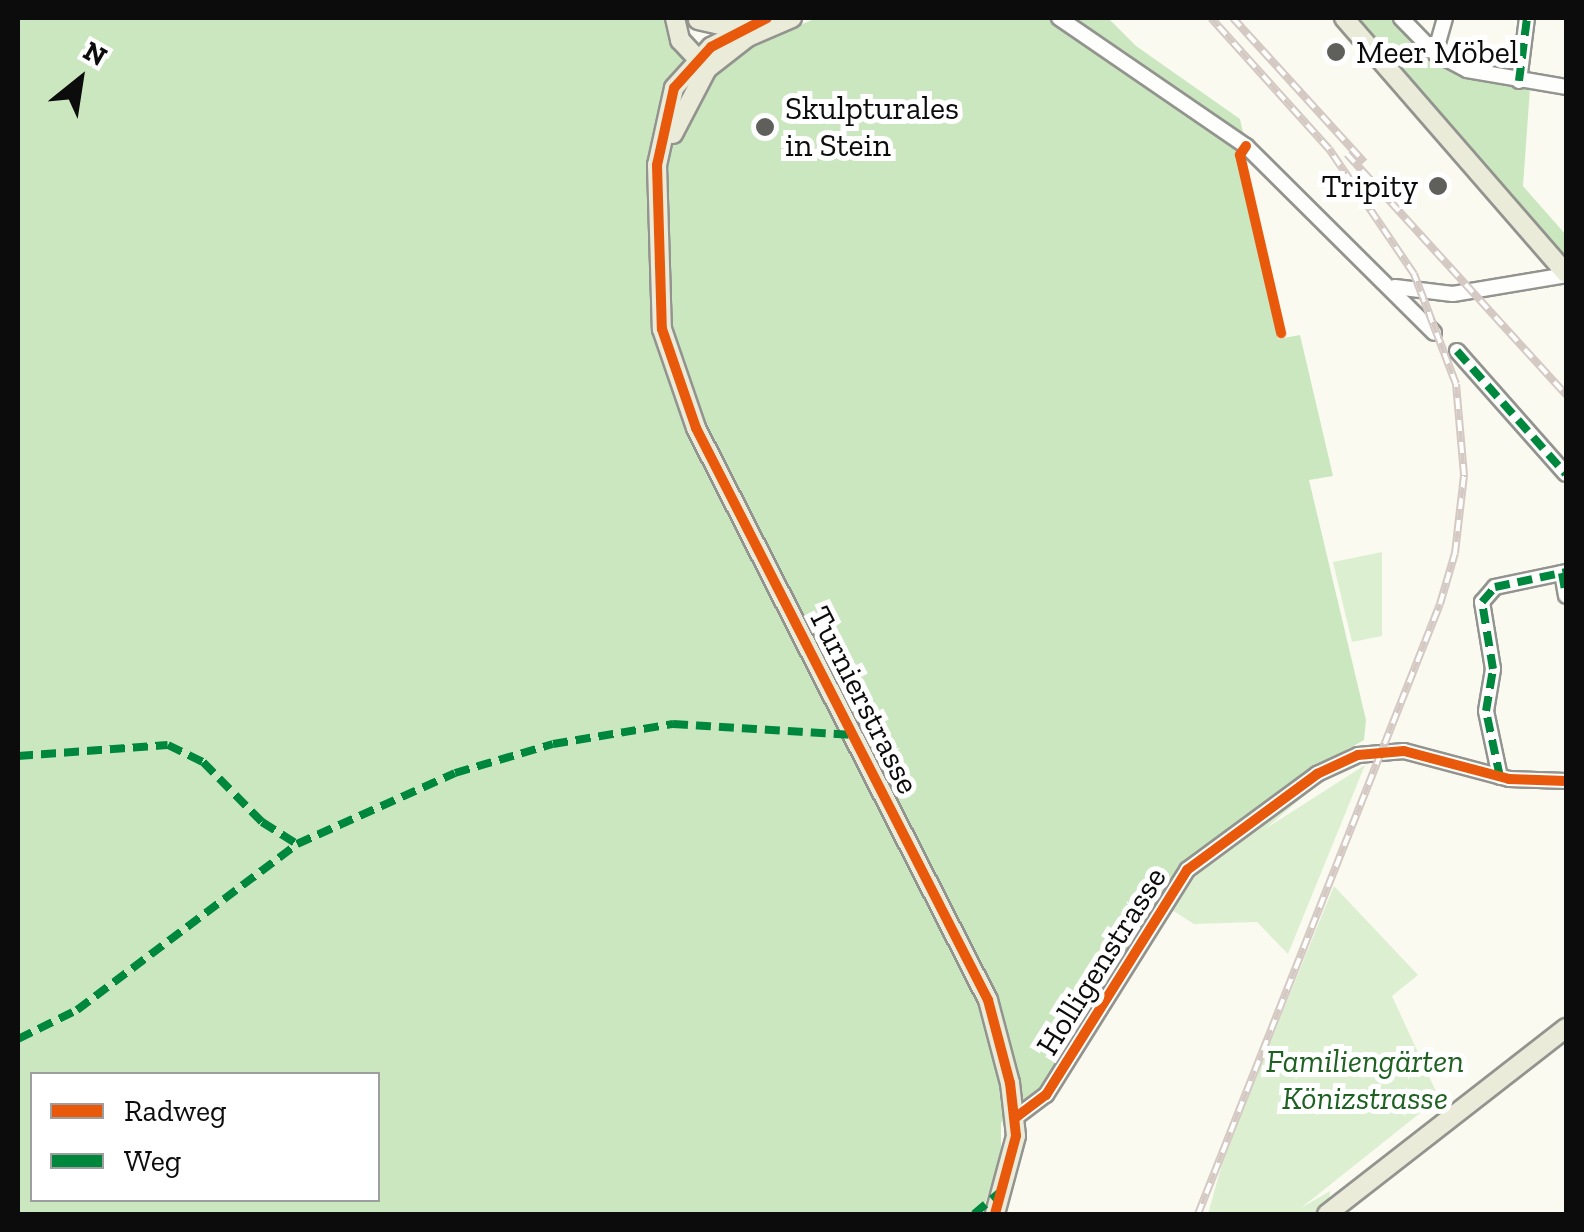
<!DOCTYPE html>
<html>
<head>
<meta charset="utf-8">
<style>
  body { margin:0 }
  #map { position:relative; width:1584px; height:1232px; overflow:hidden; background:#fafaf0; font-family:"Zilla Slab",serif }
  div>[style] { position:absolute }
  [style*='--x'] { left:calc(var(--x)*1px); top:calc(var(--y)*1px); width:calc(var(--w)*1px); rotate:calc(var(--a)*1deg) }
  .green>* { inset:0; background:#dcf0d1 }
  .forest>* { inset:0; background:#cbe7bf }
  .roads { filter:drop-shadow(2px 0 #93938f) drop-shadow(-2px 0 #93938f) drop-shadow(0 2px #93938f) drop-shadow(0 -2px #93938f) }
  .minor>* { height:14px; margin:-7px; padding:0 7px; transform-origin:7px; border-radius:7px; background:#fefefd }
  .major>* { height:18px; margin:-9px; padding:0 9px; transform-origin:9px; border-radius:9px; background:#ebebd9 }
  .rail>* { height:8px; margin-top:-4px; transform-origin:0; background:repeating-linear-gradient(90deg,#fff 0 11px,#d5c9c4 0 22px); box-sizing:border-box; border-block:2px solid #d5c9c4 }
  .quiet>* { height:8px; margin-top:-4px; transform-origin:0; background:repeating-linear-gradient(90deg,#00873e 0 15px,transparent 0 23px) }
  .cycleway>* { height:10px; margin:-5px; padding:0 5px; transform-origin:5px; border-radius:5px; background:#e8590c }
  .dots>* { width:28px; height:28px; translate:-50% -50%; box-sizing:border-box; border:5px solid #fff; border-radius:50% }
  span { translate:-50% -50%; white-space:nowrap; text-align:center; line-height:1.15; -webkit-text-stroke:10px #fff; paint-order:stroke }
  .poi-label { font-size:32px; color:#0c0c0c }
  .left { translate:0 -50%; text-align:left }
  .right { translate:-100% -50%; text-align:right }
  .street-label { font-size:32px; color:#0c0c0c }
  .park-label { font-size:32px; color:#1f6122; font-style:italic }
  .frame { position:absolute; inset:0; border:20px solid #0c0c0c; pointer-events:none }
  .legend { position:absolute; left:30px; top:1072px; width:350px; height:130px; box-sizing:border-box; background:#fff; border:2px solid #9e9e9e; margin:0; padding:12px 18px; list-style:none; font-size:30px; color:#0c0c0c }
  .legend li { display:flex; align-items:center; gap:20px; height:50px }
  .legend b { width:50px; border:2px solid #9e9e9e }
  .north { position:absolute; left:30px; top:30px; width:100px; height:100px; -webkit-text-stroke:8px #fff; paint-order:stroke; rotate:30deg; font-size:28px; font-weight:700; line-height:40px; text-align:center; color:#0c0c0c }
  .north::after { content:''; display:block; margin:auto; width:35px; height:45px; background:#0c0c0c; clip-path:polygon(50% 0,100% 100%,50% 72%,0 100%) }
</style>
</head>
<body>
<div id="map">
  <div class="green">
    <div style="clip-path:polygon(1382px 552px,1382px 636px,1352px 642px,1333px 562px)"></div>
    <div style="clip-path:polygon(1365px 765px,1288px 954px,1257px 922px,1194px 924px,1167px 907px,1216px 854px,1332px 772px,1265px 829px)"></div>
    <div style="clip-path:polygon(1334px 886px,1418px 975px,1392px 996px,1439px 1098px,1301px 1208px,1330px 1191px,1329px 1201px,1313px 1214px,1208px 1214px,1226px 1150px)"></div>
  </div>
  <div class="forest">
    <div style="clip-path:polygon(evenodd,18px 18px,664px 18px,684px 57px,736px 54px,816px 18px,1108px 18px,1136px 46px,1240px 119px,1246px 146px,1238px 165px,1278px 339px,1300px 335px,1333px 476px,1309px 480px,1366px 720px,1364px 740px,1302px 775px,1195px 854px,1163px 891px,1039px 1097px,1001px 1123px,1001px 1153px,982px 1214px,18px 1214px,18px 18px,32px 1074px,378px 1074px,378px 1200px,32px 1200px,32px 1074px)"></div>
    <div style="clip-path:polygon(1345px 18px,1394px 18px,1436px 61px,1471px 77px,1530px 88px,1523px 186px,1566px 235px,1566px 271px)"></div>
  </div>
  <div class="roads">
    <div class="minor">
      <div style="--x:1059;--y:18;--w:227;--a:34.4"></div>
      <div style="--x:1246;--y:146;--w:265;--a:44.8"></div>
      <div style="--x:1401;--y:18;--w:49;--a:45.8"></div>
      <div style="--x:1435;--y:53;--w:36;--a:28"></div>
      <div style="--x:1467;--y:70;--w:100;--a:9.7"></div>
      <div style="--x:1435;--y:53;--w:36;--a:-74"></div>
      <div style="--x:1519;--y:81;--w:64;--a:-82.8"></div>
      <div style="--x:1395;--y:287;--w:58;--a:6.9"></div>
      <div style="--x:1453;--y:294;--w:115;--a:-9.5"></div>
      <div style="--x:1457;--y:351;--w:164;--a:48.5"></div>
      <div style="--x:1562;--y:573;--w:23;--a:80"></div>
      <div style="--x:1500;--y:777;--w:67;--a:-102"></div>
      <div style="--x:1486;--y:711;--w:43;--a:-80.5"></div>
      <div style="--x:1493;--y:669;--w:68;--a:-99.3"></div>
      <div style="--x:1482;--y:602;--w:20;--a:-49"></div>
      <div style="--x:1495;--y:587;--w:73;--a:-11.9"></div>
      <div style="--x:1015;--y:1118;--w:39;--a:-37"></div>
      <div style="--x:1046;--y:1095;--w:266;--a:-57.9"></div>
      <div style="--x:1187;--y:870;--w:162;--a:-36.4"></div>
      <div style="--x:1317;--y:774;--w:45;--a:-24.9"></div>
      <div style="--x:1358;--y:755;--w:46;--a:-5"></div>
      <div style="--x:1404;--y:751;--w:109;--a:14.9"></div>
      <div style="--x:1509;--y:779;--w:57;--a:2"></div>
    </div>
    <div class="major">
      <div style="--x:675;--y:18;--w:23;--a:77"></div>
      <div style="--x:680;--y:40;--w:37;--a:47"></div>
      <div style="--x:767;--y:18;--w:63;--a:152.6"></div>
      <div style="--x:711;--y:47;--w:55;--a:132.1"></div>
      <div style="--x:674;--y:88;--w:79;--a:102.4"></div>
      <div style="--x:657;--y:165;--w:164;--a:88.3"></div>
      <div style="--x:662;--y:329;--w:105;--a:71"></div>
      <div style="--x:696;--y:428;--w:642;--a:62.96"></div>
      <div style="--x:988;--y:1000;--w:86;--a:75.2"></div>
      <div style="--x:1010;--y:1083;--w:53;--a:83.5"></div>
      <div style="--x:1016;--y:1136;--w:81;--a:105.1"></div>
      <div style="--x:1344;--y:18;--w:338;--a:49"></div>
      <div style="--x:698;--y:20;--w:26;--a:13"></div>
      <div style="--x:723;--y:26;--w:22;--a:-16"></div>
      <div style="--x:673;--y:134;--w:73;--a:-62.4"></div>
      <div style="--x:707;--y:69;--w:52;--a:-38"></div>
      <div style="--x:748;--y:37;--w:48;--a:-23.4"></div>
      <div style="--x:1327;--y:1214;--w:303;--a:-37.9"></div>
    </div>
  </div>
  <div class="rail">
    <div style="--x:1233;--y:18;--w:195;--a:47.7"></div>
    <div style="--x:1347;--y:154;--w:326;--a:47.7"></div>
    <div style="--x:1198;--y:1214;--w:656;--a:-68.36"></div>
    <div style="--x:1440;--y:604;--w:53;--a:-73.6"></div>
    <div style="--x:1455;--y:553;--w:79;--a:-83.4"></div>
    <div style="--x:1464;--y:475;--w:91;--a:-95"></div>
    <div style="--x:1456;--y:384;--w:118;--a:-110.9"></div>
    <div style="--x:1414;--y:274;--w:151;--a:-124.2"></div>
    <div style="--x:1329;--y:149;--w:176;--a:-132"></div>
  </div>
  <div class="quiet">
    <div style="--x:1519;--y:81;--w:64;--a:-82.8"></div>
    <div style="--x:1457;--y:351;--w:164;--a:48.5"></div>
    <div style="--x:1562;--y:573;--w:23;--a:80"></div>
    <div style="--x:18;--y:756;--w:150;--a:-4.2"></div>
    <div style="--x:168;--y:745;--w:39;--a:26"></div>
    <div style="--x:203;--y:762;--w:84;--a:45.5"></div>
    <div style="--x:262;--y:822;--w:41;--a:32.2"></div>
    <div style="--x:1500;--y:777;--w:67;--a:-102"></div>
    <div style="--x:1486;--y:711;--w:43;--a:-80.5"></div>
    <div style="--x:1493;--y:669;--w:68;--a:-99.3"></div>
    <div style="--x:1482;--y:602;--w:20;--a:-49"></div>
    <div style="--x:1495;--y:587;--w:73;--a:-11.9"></div>
    <div style="--x:18;--y:1039;--w:66;--a:-26.2"></div>
    <div style="--x:77;--y:1010;--w:276;--a:-37"></div>
    <div style="--x:297;--y:844;--w:173;--a:-24.2"></div>
    <div style="--x:455;--y:773;--w:102;--a:-16.5"></div>
    <div style="--x:553;--y:744;--w:122;--a:-9.5"></div>
    <div style="--x:673;--y:724;--w:181;--a:3.5"></div>
    <div style="--x:974;--y:1214;--w:34;--a:-40"></div>
  </div>
  <div class="cycleway">
    <div style="--x:767;--y:18;--w:63;--a:152.6"></div>
    <div style="--x:711;--y:47;--w:55;--a:132.1"></div>
    <div style="--x:674;--y:88;--w:79;--a:102.4"></div>
    <div style="--x:657;--y:165;--w:164;--a:88.3"></div>
    <div style="--x:662;--y:329;--w:105;--a:71"></div>
    <div style="--x:696;--y:428;--w:642;--a:62.96"></div>
    <div style="--x:988;--y:1000;--w:86;--a:75.2"></div>
    <div style="--x:1010;--y:1083;--w:53;--a:83.5"></div>
    <div style="--x:1016;--y:1136;--w:81;--a:105.1"></div>
    <div style="--x:1246;--y:146;--w:11;--a:124"></div>
    <div style="--x:1240;--y:155;--w:183;--a:77"></div>
    <div style="--x:1015;--y:1118;--w:39;--a:-37"></div>
    <div style="--x:1046;--y:1095;--w:266;--a:-57.9"></div>
    <div style="--x:1187;--y:870;--w:162;--a:-36.4"></div>
    <div style="--x:1317;--y:774;--w:45;--a:-24.9"></div>
    <div style="--x:1358;--y:755;--w:46;--a:-5"></div>
    <div style="--x:1404;--y:751;--w:109;--a:14.9"></div>
    <div style="--x:1509;--y:779;--w:57;--a:2"></div>
  </div>
  <div class="dots">
    <div style="left:1336px;top:52px;background:#5f5f5c"></div>
    <div style="left:765px;top:127px;background:#5f5f5c"></div>
    <div style="left:1438px;top:186px;background:#5f5f5c"></div>
  </div>
  <div class="poi-label">
    <span class="left" style="left:1356px;top:52px">Meer Möbel</span>
    <span class="left" style="left:785px;top:127px">Skulpturales<br>in Stein</span>
    <span class="right" style="left:1418px;top:186px">Tripity</span>
  </div>
  <div class="street-label">
    <span style="left:864px;top:700px;rotate:63deg">Turnierstrasse</span>
    <span style="left:1101px;top:961px;rotate:-58deg">Holligenstrasse</span>
  </div>
  <div class="park-label">
    <span style="left:1365px;top:1080px">Familiengärten<br>Könizstrasse</span>
  </div>
  <div class="frame"></div>
  <ul class="legend">
  <li><b style="height:12px;background:#e8590c"></b>Radweg</li>
  <li><b style="height:12px;background:#00873e"></b>Weg</li>
  </ul>
  <div class="north">N</div>
</div>
</body>
</html>
